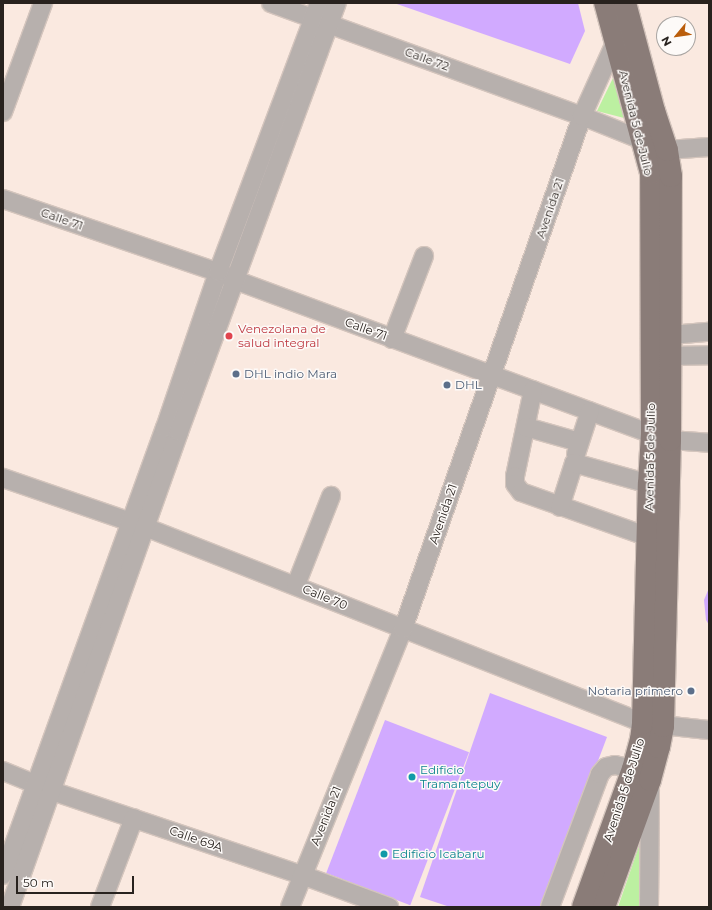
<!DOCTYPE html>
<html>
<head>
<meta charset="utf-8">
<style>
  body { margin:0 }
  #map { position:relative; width:712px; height:910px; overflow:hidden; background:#fae9e0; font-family:Montserrat,sans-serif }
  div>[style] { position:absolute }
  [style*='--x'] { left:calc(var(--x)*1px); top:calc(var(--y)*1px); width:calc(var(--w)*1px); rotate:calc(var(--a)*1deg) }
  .green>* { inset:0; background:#bcf0a1 }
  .building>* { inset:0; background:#d1aaff; transform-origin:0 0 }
  .roads { filter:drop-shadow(1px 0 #d4c5bd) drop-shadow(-1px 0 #d4c5bd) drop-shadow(0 1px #d4c5bd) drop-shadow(0 -1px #d4c5bd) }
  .minor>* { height:18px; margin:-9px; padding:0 9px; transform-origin:9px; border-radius:9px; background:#b7b0ad }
  .major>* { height:22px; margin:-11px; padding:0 11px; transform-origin:11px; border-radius:11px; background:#8a7c78 }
  .dots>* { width:11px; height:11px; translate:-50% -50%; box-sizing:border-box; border:2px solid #fdfaf8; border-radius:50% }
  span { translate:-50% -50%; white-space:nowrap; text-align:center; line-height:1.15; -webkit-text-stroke:3px #fdfaf8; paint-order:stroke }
  .street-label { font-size:12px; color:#28221e }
  .health-label { font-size:12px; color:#be3a42 }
  .left { translate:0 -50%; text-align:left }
  .service-label { font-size:12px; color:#4e5e75 }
  .right { translate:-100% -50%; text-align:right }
  .culture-label { font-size:12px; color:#0d838f }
  .frame { position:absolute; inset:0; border:4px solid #28221e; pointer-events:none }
  .north { position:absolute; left:656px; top:16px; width:40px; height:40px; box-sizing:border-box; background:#fdfaf8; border:1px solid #a8a4a1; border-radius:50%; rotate:241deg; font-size:11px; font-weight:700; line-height:16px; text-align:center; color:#28221e }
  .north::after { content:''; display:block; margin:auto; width:14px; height:18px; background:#ba5d0b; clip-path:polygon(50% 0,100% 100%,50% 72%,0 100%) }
  .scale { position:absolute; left:16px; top:876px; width:118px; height:18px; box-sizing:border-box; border:2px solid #28221e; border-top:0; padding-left:5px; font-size:12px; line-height:14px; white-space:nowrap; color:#28221e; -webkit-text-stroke:3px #fdfaf8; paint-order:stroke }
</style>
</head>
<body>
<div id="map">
  <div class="green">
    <div style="clip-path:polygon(613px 78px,624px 118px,597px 111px)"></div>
    <div style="clip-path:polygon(640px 843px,640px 907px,618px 907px)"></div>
  </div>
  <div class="building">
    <div style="clip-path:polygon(394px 3px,578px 3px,585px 31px,570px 64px)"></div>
    <div style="clip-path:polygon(709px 588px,709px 625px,706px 620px,704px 600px)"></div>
    <div style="clip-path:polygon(490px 693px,607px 737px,543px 907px,450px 907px,420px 897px)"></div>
    <div style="left:385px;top:720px;width:90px;height:164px;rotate:21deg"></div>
  </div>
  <div class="roads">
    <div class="minor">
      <div style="--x:271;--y:3;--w:331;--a:20"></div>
      <div style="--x:582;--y:116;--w:92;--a:21.8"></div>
      <div style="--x:667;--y:150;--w:42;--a:-4.1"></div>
      <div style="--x:3;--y:112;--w:116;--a:-69.8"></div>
      <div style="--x:3;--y:199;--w:227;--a:18.8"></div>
      <div style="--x:218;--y:272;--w:19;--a:25"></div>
      <div style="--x:235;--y:280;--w:445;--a:20.3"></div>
      <div style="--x:652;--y:434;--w:19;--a:18"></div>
      <div style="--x:670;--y:440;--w:39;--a:4"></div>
      <div style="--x:671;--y:335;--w:38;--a:-5"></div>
      <div style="--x:392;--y:339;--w:89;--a:-68.9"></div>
      <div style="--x:670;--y:356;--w:39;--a:-1"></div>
      <div style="--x:533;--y:390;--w:88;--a:101.8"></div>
      <div style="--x:515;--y:476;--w:8;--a:90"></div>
      <div style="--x:515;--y:484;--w:10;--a:53"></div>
      <div style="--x:521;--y:492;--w:136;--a:19.4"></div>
      <div style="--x:526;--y:427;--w:55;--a:15.8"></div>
      <div style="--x:576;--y:454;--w:45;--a:-72"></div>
      <div style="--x:3;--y:478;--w:150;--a:19"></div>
      <div style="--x:145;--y:527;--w:535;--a:21.48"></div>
      <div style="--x:643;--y:723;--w:66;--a:6.1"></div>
      <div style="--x:560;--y:507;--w:46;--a:-72.3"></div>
      <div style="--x:574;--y:463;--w:78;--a:15.6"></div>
      <div style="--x:296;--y:585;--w:96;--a:-68.5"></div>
      <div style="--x:3;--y:771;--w:53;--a:22.2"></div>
      <div style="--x:52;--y:791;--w:264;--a:18.6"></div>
      <div style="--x:302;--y:875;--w:93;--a:20.2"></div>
      <div style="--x:3;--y:875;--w:475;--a:-70.1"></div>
      <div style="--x:165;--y:428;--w:165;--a:-71.2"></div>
      <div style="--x:218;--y:272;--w:287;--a:-69.4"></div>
      <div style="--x:10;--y:907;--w:504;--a:-70.41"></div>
      <div style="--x:179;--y:432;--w:457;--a:-69.8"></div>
      <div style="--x:100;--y:907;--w:95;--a:-69.1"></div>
      <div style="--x:290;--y:907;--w:300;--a:-67.9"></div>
      <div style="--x:403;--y:629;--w:543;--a:-70.76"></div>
      <div style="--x:582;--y:116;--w:80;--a:-65.7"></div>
      <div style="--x:615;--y:43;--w:8;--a:-45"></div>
      <div style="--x:550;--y:907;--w:142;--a:-69.4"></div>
      <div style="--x:600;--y:774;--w:9;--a:-49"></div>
      <div style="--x:606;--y:767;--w:9;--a:-13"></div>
      <div style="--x:615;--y:765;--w:18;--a:13"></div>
      <div style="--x:649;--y:907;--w:117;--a:-89.5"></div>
    </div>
    <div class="major">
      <div style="--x:583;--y:907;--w:147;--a:-70.1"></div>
      <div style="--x:633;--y:769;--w:30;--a:-75"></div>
      <div style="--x:641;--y:740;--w:17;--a:-83"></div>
      <div style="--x:643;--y:723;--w:239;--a:-88.6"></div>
      <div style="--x:649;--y:484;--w:50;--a:-86.6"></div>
      <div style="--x:652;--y:434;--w:261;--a:-90.2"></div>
      <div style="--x:651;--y:173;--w:176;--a:-105.1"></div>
      <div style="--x:604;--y:907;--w:135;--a:-70.1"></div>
      <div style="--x:650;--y:780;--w:34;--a:-75"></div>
      <div style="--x:659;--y:747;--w:21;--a:-79"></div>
      <div style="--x:663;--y:726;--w:286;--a:-88.6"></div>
      <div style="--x:670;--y:440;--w:264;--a:-89.8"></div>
      <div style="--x:671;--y:176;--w:26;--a:-99"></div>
      <div style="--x:667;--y:150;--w:41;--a:-108.4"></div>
      <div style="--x:654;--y:111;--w:112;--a:-105"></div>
    </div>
  </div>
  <div class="dots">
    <div style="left:229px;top:336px;background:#e0444e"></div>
    <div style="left:236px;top:374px;background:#5c6f8a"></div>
    <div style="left:447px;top:385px;background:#5c6f8a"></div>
    <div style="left:691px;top:691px;background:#5c6f8a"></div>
    <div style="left:412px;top:777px;background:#0f9aa8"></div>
    <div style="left:384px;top:854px;background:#0f9aa8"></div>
  </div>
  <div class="street-label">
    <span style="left:427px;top:59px;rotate:20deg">Calle 72</span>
    <span style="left:636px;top:123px;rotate:76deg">Avenida 5 de Julio</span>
    <span style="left:550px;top:208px;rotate:-71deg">Avenida 21</span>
    <span style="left:62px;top:219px;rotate:19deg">Calle 71</span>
    <span style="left:366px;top:329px;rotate:20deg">Calle 71</span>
    <span style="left:650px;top:457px;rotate:-89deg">Avenida 5 de Julio</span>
    <span style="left:443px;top:514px;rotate:-71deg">Avenida 21</span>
    <span style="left:325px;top:597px;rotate:22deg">Calle 70</span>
    <span style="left:624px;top:790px;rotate:-72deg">Avenida 5 de Julio</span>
    <span style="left:326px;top:816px;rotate:-68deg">Avenida 21</span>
    <span style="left:196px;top:839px;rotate:19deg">Calle 69A</span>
  </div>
  <div class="health-label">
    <span class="left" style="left:238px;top:336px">Venezolana de<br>salud integral</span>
  </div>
  <div class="service-label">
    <span class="left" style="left:244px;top:374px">DHL indio Mara</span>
    <span class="left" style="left:455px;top:385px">DHL</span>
    <span class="right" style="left:683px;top:691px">Notaria primero</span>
  </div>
  <div class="culture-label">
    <span class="left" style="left:420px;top:777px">Edificio<br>Tramantepuy</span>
    <span class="left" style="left:392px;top:854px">Edificio Icabaru</span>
  </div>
  <div class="frame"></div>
  <div class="north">N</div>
  <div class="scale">50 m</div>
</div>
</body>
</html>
